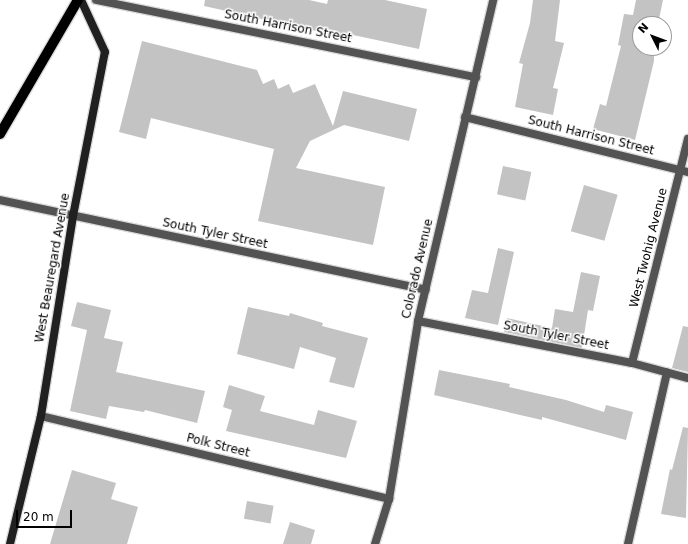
<!DOCTYPE html>
<html>
<head>
<meta charset="utf-8">
<style>
  body { margin:0 }
  #map { position:relative; width:688px; height:544px; overflow:hidden; background:#fff; font-family:"DejaVu Sans",sans-serif }
  div>[style] { position:absolute }
  [style*='--x'] { left:calc(var(--x)*1px); top:calc(var(--y)*1px); width:calc(var(--w)*1px); rotate:calc(var(--a)*1deg) }
  .building>* { inset:0; background:#c3c3c3; transform-origin:0 0 }
  .roads { filter:drop-shadow(1px 0 #dbdbdb) drop-shadow(-1px 0 #dbdbdb) drop-shadow(0 1px #dbdbdb) drop-shadow(0 -1px #dbdbdb) }
  .street>* { height:8px; margin:-4px; padding:0 4px; transform-origin:4px; border-radius:4px; background:#535353 }
  .secondary>* { height:8px; margin:-4px; padding:0 4px; transform-origin:4px; border-radius:4px; background:#202020 }
  .primary>* { height:10px; margin:-5px; padding:0 5px; transform-origin:5px; border-radius:5px; background:#000 }
  span { translate:-50% -50%; white-space:nowrap; text-align:center; line-height:1.15; -webkit-text-stroke:3px #fff; paint-order:stroke }
  .street-label { font-size:12px; color:#000 }
  .north { position:absolute; left:632px; top:16px; width:40px; height:40px; box-sizing:border-box; background:#fff; border:1px solid #999; border-radius:50%; rotate:312deg; font-size:11px; font-weight:700; line-height:16px; text-align:center; color:#000 }
  .north::after { content:''; display:block; margin:auto; width:14px; height:18px; background:#000; clip-path:polygon(50% 0,100% 100%,50% 72%,0 100%) }
  .scale { position:absolute; left:16px; top:510px; width:56px; height:18px; box-sizing:border-box; border:2px solid #000; border-top:0; padding-left:5px; font-size:12px; line-height:14px; white-space:nowrap; color:#000; -webkit-text-stroke:3px #fff; paint-order:stroke }
</style>
</head>
<body>
<div id="map">
  <div class="building">
    <div style="clip-path:polygon(205px 0,309px 0,327px 4px,328px 0,385px 0,427px 9px,419px 49px,353px 35px,352px 39px,204px 6px)"></div>
    <div style="clip-path:polygon(533px 0,560px 0,555px 41px,564px 43px,553px 88px,558px 89px,553px 115px,515px 107px,523px 64px,519px 63px,530px 23px)"></div>
    <div style="clip-path:polygon(636px 0,663px 0,658px 24px,640px 24px,640px 48px,654px 48px,654px 61px,635px 140px,593px 129px,600px 104px,606px 106px,621px 46px,618px 45px,624px 14px,633px 15px)"></div>
    <div style="clip-path:polygon(142px 41px,257px 70px,263px 84px,274px 79px,278px 89px,289px 84px,293px 93px,315px 84px,333px 126px,343px 91px,417px 109px,409px 141px,344px 125px,310px 141px,296px 168px,385px 187px,373px 245px,258px 221px,274px 149px,151px 118px,146px 139px,119px 132px)"></div>
    <div style="left:503px;top:166px;width:29px;height:29px;rotate:12deg"></div>
    <div style="left:584px;top:185px;width:35px;height:48px;rotate:16deg"></div>
    <div style="clip-path:polygon(498px 248px,514px 252px,498px 325px,465px 318px,472px 290px,488px 293px)"></div>
    <div style="clip-path:polygon(581px 272px,600px 276px,593px 311px,588px 310px,582px 348px,504px 332px,507px 318px,552px 328px,555px 309px,573px 312px)"></div>
    <div style="clip-path:polygon(77px 302px,111px 310px,104px 338px,123px 342px,116px 372px,205px 391px,197px 423px,145px 410px,144px 412px,109px 406px,106px 419px,70px 411px,87px 330px,71px 326px)"></div>
    <div style="clip-path:polygon(248px 307px,289px 316px,290px 313px,323px 323px,322px 326px,368px 338px,354px 388px,329px 382px,336px 358px,300px 347px,294px 369px,237px 354px)"></div>
    <div style="clip-path:polygon(683px 326px,688px 327px,688px 372px,672px 368px)"></div>
    <div style="clip-path:polygon(439px 370px,510px 384px,509px 387px,566px 400px,604px 412px,606px 405px,633px 412px,626px 440px,542px 417px,542px 420px,434px 395px)"></div>
    <div style="clip-path:polygon(229px 385px,265px 396px,260px 411px,314px 425px,318px 410px,357px 421px,346px 458px,226px 431px,232px 410px,223px 407px)"></div>
    <div style="clip-path:polygon(683px 427px,688px 428px,686px 518px,661px 514px,670px 469px,672px 470px)"></div>
    <div style="clip-path:polygon(72px 470px,116px 483px,111px 499px,138px 507px,127px 544px,50px 544px)"></div>
    <div style="left:247px;top:501px;width:27px;height:18px;rotate:10deg"></div>
    <div style="clip-path:polygon(290px 522px,315px 530px,311px 544px,283px 544px)"></div>
  </div>
  <div class="roads">
    <div class="street">
      <div style="--x:96;--y:0;--w:388;--a:11.5"></div>
      <div style="--x:465;--y:117;--w:230;--a:13.9"></div>
      <div style="--x:0;--y:200;--w:435;--a:11.9"></div>
      <div style="--x:418;--y:321;--w:218;--a:11.1"></div>
      <div style="--x:632;--y:363;--w:58;--a:15"></div>
      <div style="--x:632;--y:363;--w:231;--a:-76"></div>
      <div style="--x:41;--y:416;--w:358;--a:13.4"></div>
      <div style="--x:375;--y:544;--w:47;--a:-72.7"></div>
      <div style="--x:389;--y:499;--w:180;--a:-80.7"></div>
      <div style="--x:418;--y:321;--w:330;--a:-76.8"></div>
      <div style="--x:628;--y:544;--w:176;--a:-77.2"></div>
    </div>
    <div class="secondary">
      <div style="--x:10;--y:544;--w:132;--a:-76.4"></div>
      <div style="--x:41;--y:416;--w:203;--a:-80.9"></div>
      <div style="--x:73;--y:216;--w:167;--a:-79"></div>
      <div style="--x:105;--y:52;--w:57;--a:-114.8"></div>
    </div>
    <div class="primary">
      <div style="--x:0;--y:134;--w:155;--a:-59.8"></div>
    </div>
  </div>
  <div class="street-label">
    <span style="left:288px;top:27px;rotate:11deg">South Harrison Street</span>
    <span style="left:591px;top:136px;rotate:14deg">South Harrison Street</span>
    <span style="left:215px;top:234px;rotate:12deg">South Tyler Street</span>
    <span style="left:649px;top:248px;rotate:-76deg">West Twohig Avenue</span>
    <span style="left:53px;top:268px;rotate:-80deg">West Beauregard Avenue</span>
    <span style="left:418px;top:269px;rotate:-77deg">Colorado Avenue</span>
    <span style="left:556px;top:336px;rotate:11deg">South Tyler Street</span>
    <span style="left:218px;top:446px;rotate:14deg">Polk Street</span>
  </div>
  <div class="north">N</div>
  <div class="scale">20 m</div>
</div>
</body>
</html>
